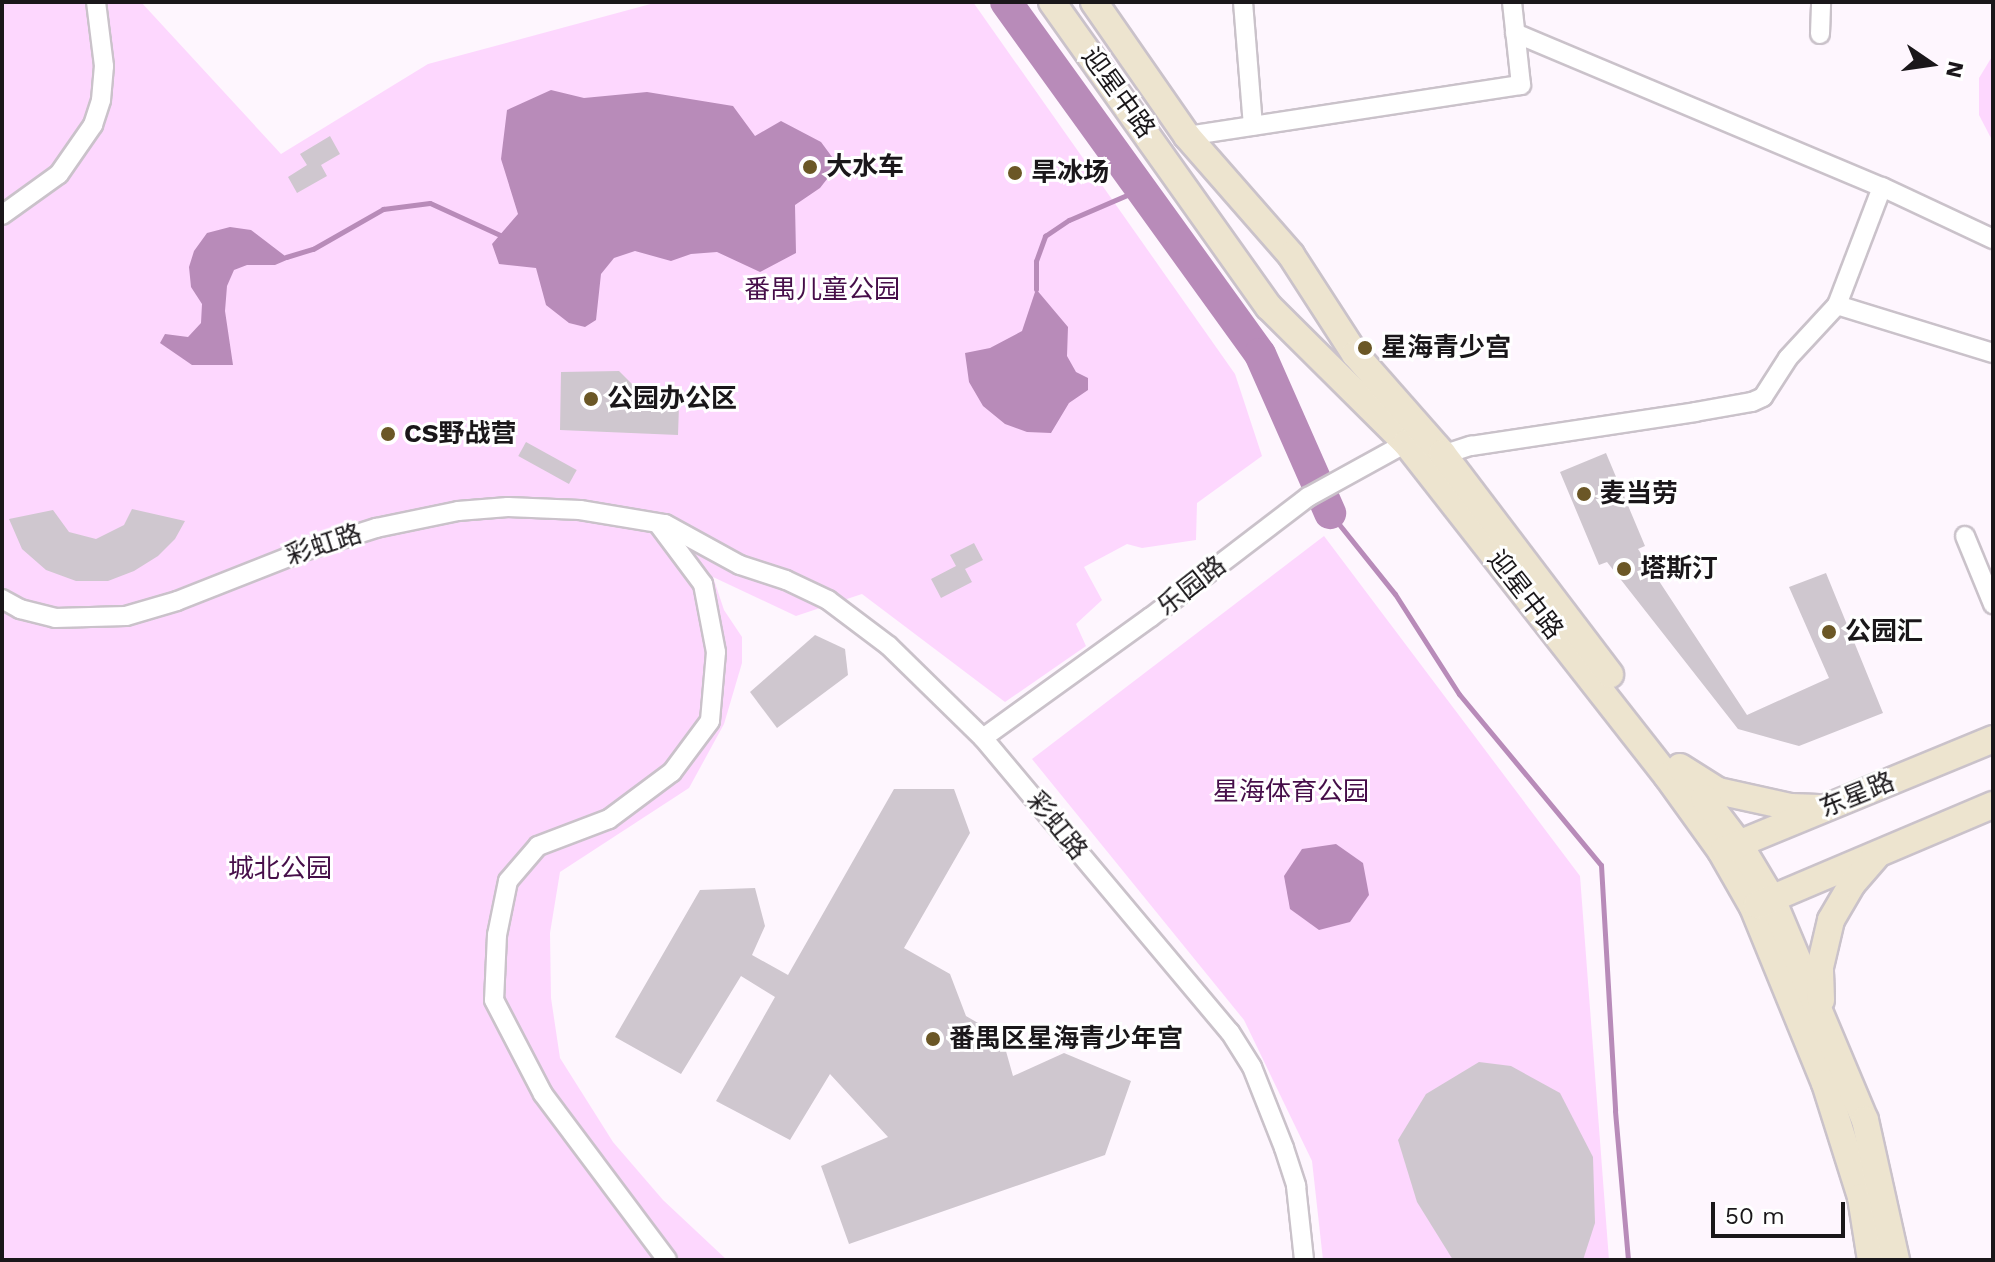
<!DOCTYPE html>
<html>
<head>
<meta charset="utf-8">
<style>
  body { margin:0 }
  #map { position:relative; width:1995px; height:1262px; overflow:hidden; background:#fef6fe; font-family:"Work Sans","Noto Sans SC",sans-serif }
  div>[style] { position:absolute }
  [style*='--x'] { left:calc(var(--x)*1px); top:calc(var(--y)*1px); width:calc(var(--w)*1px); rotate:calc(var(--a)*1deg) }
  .green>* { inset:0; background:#fdd7fe }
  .water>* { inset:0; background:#b88bb9 }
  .stream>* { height:5px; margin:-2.5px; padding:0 2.5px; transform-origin:2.5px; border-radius:2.5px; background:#b88bb9 }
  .river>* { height:32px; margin:-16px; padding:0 16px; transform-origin:16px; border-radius:16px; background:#b88bb9 }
  .building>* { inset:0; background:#cfc7cf; transform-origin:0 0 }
  .roads { filter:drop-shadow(2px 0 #cac2ca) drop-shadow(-2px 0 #cac2ca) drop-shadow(0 2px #cac2ca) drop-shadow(0 -2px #cac2ca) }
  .street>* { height:18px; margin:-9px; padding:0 9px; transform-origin:9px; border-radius:9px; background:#fff }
  .secondary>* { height:26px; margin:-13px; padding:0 13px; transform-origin:13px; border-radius:13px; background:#ede4cf }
  .dots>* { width:22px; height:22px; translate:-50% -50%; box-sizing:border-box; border:4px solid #fff; border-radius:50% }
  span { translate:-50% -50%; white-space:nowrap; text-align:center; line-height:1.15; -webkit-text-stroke:6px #fff; paint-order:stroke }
  .street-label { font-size:26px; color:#1a171a }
  .poi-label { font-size:26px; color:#1a171a; font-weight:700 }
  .left { translate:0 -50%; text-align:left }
  .park-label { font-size:26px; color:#460e49 }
  .frame { position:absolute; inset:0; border:4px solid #1a171a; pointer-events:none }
  .north { position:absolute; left:1891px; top:24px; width:80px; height:80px; -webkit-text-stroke:6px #fff; paint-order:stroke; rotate:103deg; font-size:22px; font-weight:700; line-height:32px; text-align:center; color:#1a171a }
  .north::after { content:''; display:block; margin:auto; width:28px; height:36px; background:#1a171a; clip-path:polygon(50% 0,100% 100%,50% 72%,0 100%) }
  .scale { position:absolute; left:1711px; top:1202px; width:134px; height:36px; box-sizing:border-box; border:4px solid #1a171a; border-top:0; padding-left:10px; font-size:24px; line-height:28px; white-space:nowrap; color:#1a171a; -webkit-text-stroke:6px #fff; paint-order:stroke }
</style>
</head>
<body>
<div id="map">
  <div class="green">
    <div style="clip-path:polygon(2px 2px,141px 2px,281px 154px,428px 64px,658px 2px,973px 2px,1235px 374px,1262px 456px,1197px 503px,1196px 540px,1142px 548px,1127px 544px,1084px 567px,1102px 600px,1076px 624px,1086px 646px,1005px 702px,862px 594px,796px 616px,713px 577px,724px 610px,742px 637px,742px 663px,724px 724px,689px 788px,560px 872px,550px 933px,551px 998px,560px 1058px,613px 1142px,663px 1200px,727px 1260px,2px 1260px)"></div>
    <div style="clip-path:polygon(1993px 55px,1993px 142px,1979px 115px,1979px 78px)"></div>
    <div style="clip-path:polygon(1324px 536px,1580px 876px,1609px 1260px,1323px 1260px,1312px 1161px,1244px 1020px,1032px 759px)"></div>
  </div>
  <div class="water">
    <div style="clip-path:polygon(551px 90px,584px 98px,647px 92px,733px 106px,755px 136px,781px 121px,821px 142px,838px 165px,820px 188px,795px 205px,796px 253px,760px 272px,717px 252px,691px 254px,671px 261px,635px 251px,614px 258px,601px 274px,596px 320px,585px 327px,569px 323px,546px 305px,536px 268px,499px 264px,492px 244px,518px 214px,501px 159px,507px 110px)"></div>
    <div style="clip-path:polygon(230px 227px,251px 230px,289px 259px,275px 265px,247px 265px,234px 270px,227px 286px,225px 311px,233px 365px,192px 365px,160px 343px,165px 334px,188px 337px,201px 323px,202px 304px,191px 287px,189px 267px,194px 251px,207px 233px)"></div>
    <div style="clip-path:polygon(1036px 289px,1068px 327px,1067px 356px,1076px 372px,1088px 378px,1088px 390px,1069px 403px,1051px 433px,1027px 432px,1005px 424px,983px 406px,969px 382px,965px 353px,990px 348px,1022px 331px)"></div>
    <div style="clip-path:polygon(1336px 844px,1363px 863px,1369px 895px,1350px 922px,1319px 930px,1290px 909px,1284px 876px,1302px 849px)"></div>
  </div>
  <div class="stream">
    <div style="--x:286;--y:257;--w:28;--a:-17"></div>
    <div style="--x:313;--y:249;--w:81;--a:-29.7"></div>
    <div style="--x:383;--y:209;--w:47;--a:-7.3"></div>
    <div style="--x:430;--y:203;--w:77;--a:24.6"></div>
    <div style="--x:1036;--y:289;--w:28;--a:-90"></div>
    <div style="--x:1036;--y:261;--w:27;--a:-70"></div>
    <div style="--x:1045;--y:236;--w:29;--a:-34"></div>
    <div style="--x:1069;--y:220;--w:78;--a:-23.3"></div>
    <div style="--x:1330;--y:513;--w:104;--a:51.3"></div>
    <div style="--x:1395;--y:594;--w:119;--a:57.4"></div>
    <div style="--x:1459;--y:694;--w:222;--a:50.3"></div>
    <div style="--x:1601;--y:865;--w:246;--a:86.7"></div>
    <div style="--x:1615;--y:1111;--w:150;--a:85"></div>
  </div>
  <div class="river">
    <div style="--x:1006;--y:2;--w:434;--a:54.2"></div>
    <div style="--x:1260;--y:354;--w:174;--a:66.2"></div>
  </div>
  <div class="building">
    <div style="clip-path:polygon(330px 136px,340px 154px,321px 165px,327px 176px,297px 193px,288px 177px,307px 165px,300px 154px)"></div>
    <div style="clip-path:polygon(619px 371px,653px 405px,679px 406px,678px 435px,560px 430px,561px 372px)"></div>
    <div style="left:526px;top:442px;width:58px;height:16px;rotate:29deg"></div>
    <div style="clip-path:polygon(1606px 453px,1645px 546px,1638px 549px,1747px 715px,1829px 678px,1789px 587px,1826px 573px,1883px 713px,1799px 746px,1738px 729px,1607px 562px,1599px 565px,1560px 472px)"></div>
    <div style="clip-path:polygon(132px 509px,185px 521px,175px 539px,158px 556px,134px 571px,108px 581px,76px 581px,46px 570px,22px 549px,9px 519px,53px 510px,69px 532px,96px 539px,124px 525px)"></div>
    <div style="clip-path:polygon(974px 543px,983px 560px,965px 569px,972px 582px,941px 598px,931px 579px,956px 566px,950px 555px)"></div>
    <div style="clip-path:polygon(815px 635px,845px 649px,848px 675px,777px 728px,750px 692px)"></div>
    <div style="clip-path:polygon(894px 789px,954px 789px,970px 833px,904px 948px,950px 974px,966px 1016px,1002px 1037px,1013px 1076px,1064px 1053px,1131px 1081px,1105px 1155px,849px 1244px,821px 1166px,888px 1137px,830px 1074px,790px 1140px,716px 1101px,775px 997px,741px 976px,681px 1074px,615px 1037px,700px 890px,755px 888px,765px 926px,752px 955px,788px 975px)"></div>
    <div style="clip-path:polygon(1479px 1062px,1511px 1066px,1560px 1093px,1593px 1157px,1595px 1223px,1583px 1260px,1453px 1260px,1417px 1202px,1398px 1140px,1426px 1094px)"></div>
  </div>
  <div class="roads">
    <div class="street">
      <div style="--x:1243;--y:2;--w:124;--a:85.4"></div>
      <div style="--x:1515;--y:33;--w:398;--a:22.8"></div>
      <div style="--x:1882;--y:187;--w:123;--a:25.1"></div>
      <div style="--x:1820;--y:34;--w:32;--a:-88"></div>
      <div style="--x:1187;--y:136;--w:338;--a:-8.7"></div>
      <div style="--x:1521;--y:85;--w:83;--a:-96.2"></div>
      <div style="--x:2;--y:215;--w:70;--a:-35.7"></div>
      <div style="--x:59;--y:174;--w:60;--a:-55.2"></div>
      <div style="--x:93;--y:125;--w:26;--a:-72"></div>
      <div style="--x:101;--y:100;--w:34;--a:-85"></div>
      <div style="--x:104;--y:66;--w:64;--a:-97.1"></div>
      <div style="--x:1837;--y:305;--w:163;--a:17.1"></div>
      <div style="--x:1433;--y:458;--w:40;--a:-18"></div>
      <div style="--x:1471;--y:446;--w:227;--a:-8.6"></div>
      <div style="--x:1695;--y:412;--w:58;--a:-10"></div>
      <div style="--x:1752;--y:402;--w:12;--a:-24"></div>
      <div style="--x:1763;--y:397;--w:46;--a:-57.3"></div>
      <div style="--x:1788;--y:358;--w:72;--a:-47.2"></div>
      <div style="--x:1837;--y:305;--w:126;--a:-69.1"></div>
      <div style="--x:659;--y:525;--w:74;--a:53.3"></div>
      <div style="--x:703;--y:584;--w:69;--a:79.2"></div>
      <div style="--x:716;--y:652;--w:69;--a:95"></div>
      <div style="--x:710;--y:721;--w:64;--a:126.7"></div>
      <div style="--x:672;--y:772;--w:79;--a:143.3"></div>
      <div style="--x:609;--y:819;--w:76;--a:159.2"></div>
      <div style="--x:538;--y:846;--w:46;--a:130.6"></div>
      <div style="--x:508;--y:881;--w:55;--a:101.5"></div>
      <div style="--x:497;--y:935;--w:65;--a:92.6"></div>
      <div style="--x:494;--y:1000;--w:106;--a:62.5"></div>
      <div style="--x:543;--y:1094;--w:207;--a:53.2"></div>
      <div style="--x:1965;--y:536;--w:74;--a:67.6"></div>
      <div style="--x:2;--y:599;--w:21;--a:29"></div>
      <div style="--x:20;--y:609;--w:36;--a:14"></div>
      <div style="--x:55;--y:618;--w:71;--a:-1.6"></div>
      <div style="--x:126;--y:616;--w:53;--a:-16.4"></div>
      <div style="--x:177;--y:601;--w:136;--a:-21.5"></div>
      <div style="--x:304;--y:551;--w:76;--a:-17.7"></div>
      <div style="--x:376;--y:528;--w:84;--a:-11.7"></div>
      <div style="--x:458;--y:511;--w:50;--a:-4.6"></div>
      <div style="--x:508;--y:507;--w:72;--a:2.4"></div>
      <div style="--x:580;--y:510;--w:86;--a:9.4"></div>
      <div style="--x:665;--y:524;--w:85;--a:28.7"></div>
      <div style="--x:740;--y:565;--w:48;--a:18.1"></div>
      <div style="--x:786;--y:580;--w:47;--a:25.5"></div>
      <div style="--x:828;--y:600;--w:76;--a:37"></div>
      <div style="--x:889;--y:646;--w:132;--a:44.4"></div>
      <div style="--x:983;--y:738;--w:384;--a:50"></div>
      <div style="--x:1230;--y:1032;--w:41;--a:57.8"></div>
      <div style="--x:1252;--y:1067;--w:87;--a:68.4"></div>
      <div style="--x:1284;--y:1148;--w:40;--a:72"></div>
      <div style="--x:1296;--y:1186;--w:74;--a:83.8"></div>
      <div style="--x:983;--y:738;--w:207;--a:-35.8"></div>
      <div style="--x:1151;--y:617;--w:198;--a:-37.4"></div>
      <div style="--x:1308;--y:497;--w:112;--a:-28.9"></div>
    </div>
    <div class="secondary">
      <div style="--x:1052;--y:2;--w:374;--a:54.6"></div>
      <div style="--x:1269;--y:307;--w:193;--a:44.8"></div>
      <div style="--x:1406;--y:443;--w:423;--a:51.9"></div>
      <div style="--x:1667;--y:776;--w:92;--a:54.2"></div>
      <div style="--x:1721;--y:851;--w:64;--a:60.3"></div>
      <div style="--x:1753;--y:907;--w:190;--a:67.8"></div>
      <div style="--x:1825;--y:1083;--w:120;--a:72.5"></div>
      <div style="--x:1861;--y:1197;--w:64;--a:81"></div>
      <div style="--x:1094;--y:2;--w:163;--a:55.2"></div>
      <div style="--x:1187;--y:136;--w:158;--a:48.8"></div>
      <div style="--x:1291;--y:255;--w:118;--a:57.1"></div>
      <div style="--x:1355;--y:354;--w:132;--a:48.7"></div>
      <div style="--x:1442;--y:453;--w:278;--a:52.8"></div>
      <div style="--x:1680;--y:767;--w:45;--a:32.3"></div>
      <div style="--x:1718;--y:791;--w:75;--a:12.4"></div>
      <div style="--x:1791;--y:807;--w:28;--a:2"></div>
      <div style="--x:1704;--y:798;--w:58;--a:52.7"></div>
      <div style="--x:1739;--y:844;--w:64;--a:59"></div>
      <div style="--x:1772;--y:899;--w:240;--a:67.2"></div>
      <div style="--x:1865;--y:1120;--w:143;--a:77.5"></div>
      <div style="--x:1724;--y:850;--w:291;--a:-22.4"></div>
      <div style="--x:1757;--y:905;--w:256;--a:-23"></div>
      <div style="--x:1821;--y:1000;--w:33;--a:-92"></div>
      <div style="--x:1820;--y:967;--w:48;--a:-76.8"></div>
      <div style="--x:1831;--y:920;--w:42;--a:-59.7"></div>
      <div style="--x:1852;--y:884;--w:35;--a:-49"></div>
    </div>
  </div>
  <div class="dots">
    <div style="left:810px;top:167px;background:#6b5726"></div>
    <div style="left:1015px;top:173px;background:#6b5726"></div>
    <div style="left:1365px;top:348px;background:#6b5726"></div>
    <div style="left:591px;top:399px;background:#6b5726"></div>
    <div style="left:388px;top:434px;background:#6b5726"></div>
    <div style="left:1584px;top:494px;background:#6b5726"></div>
    <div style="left:1624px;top:569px;background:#6b5726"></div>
    <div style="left:1829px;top:632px;background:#6b5726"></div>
    <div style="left:933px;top:1039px;background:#6b5726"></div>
  </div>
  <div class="street-label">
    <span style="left:1118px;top:93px;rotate:54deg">迎星中路</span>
    <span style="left:324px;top:545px;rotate:-18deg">彩虹路</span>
    <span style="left:1192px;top:586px;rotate:-38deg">乐园路</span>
    <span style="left:1525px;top:595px;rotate:52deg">迎星中路</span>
    <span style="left:1857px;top:795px;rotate:-22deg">东星路</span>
    <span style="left:1057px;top:826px;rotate:51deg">彩虹路</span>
  </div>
  <div class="poi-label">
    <span class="left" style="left:826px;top:167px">大水车</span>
    <span class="left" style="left:1031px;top:173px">旱冰场</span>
    <span class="left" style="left:1381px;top:348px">星海青少宫</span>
    <span class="left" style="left:607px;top:399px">公园办公区</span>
    <span class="left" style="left:404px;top:434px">CS野战营</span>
    <span class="left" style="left:1600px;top:494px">麦当劳</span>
    <span class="left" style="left:1640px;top:569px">塔斯汀</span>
    <span class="left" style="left:1845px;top:632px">公园汇</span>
    <span class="left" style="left:949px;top:1039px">番禺区星海青少年宫</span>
  </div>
  <div class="park-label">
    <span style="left:822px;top:290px">番禺儿童公园</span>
    <span style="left:1291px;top:792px">星海体育公园</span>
    <span style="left:280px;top:869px">城北公园</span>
  </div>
  <div class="frame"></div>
  <div class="north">N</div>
  <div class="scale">50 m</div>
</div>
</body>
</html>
